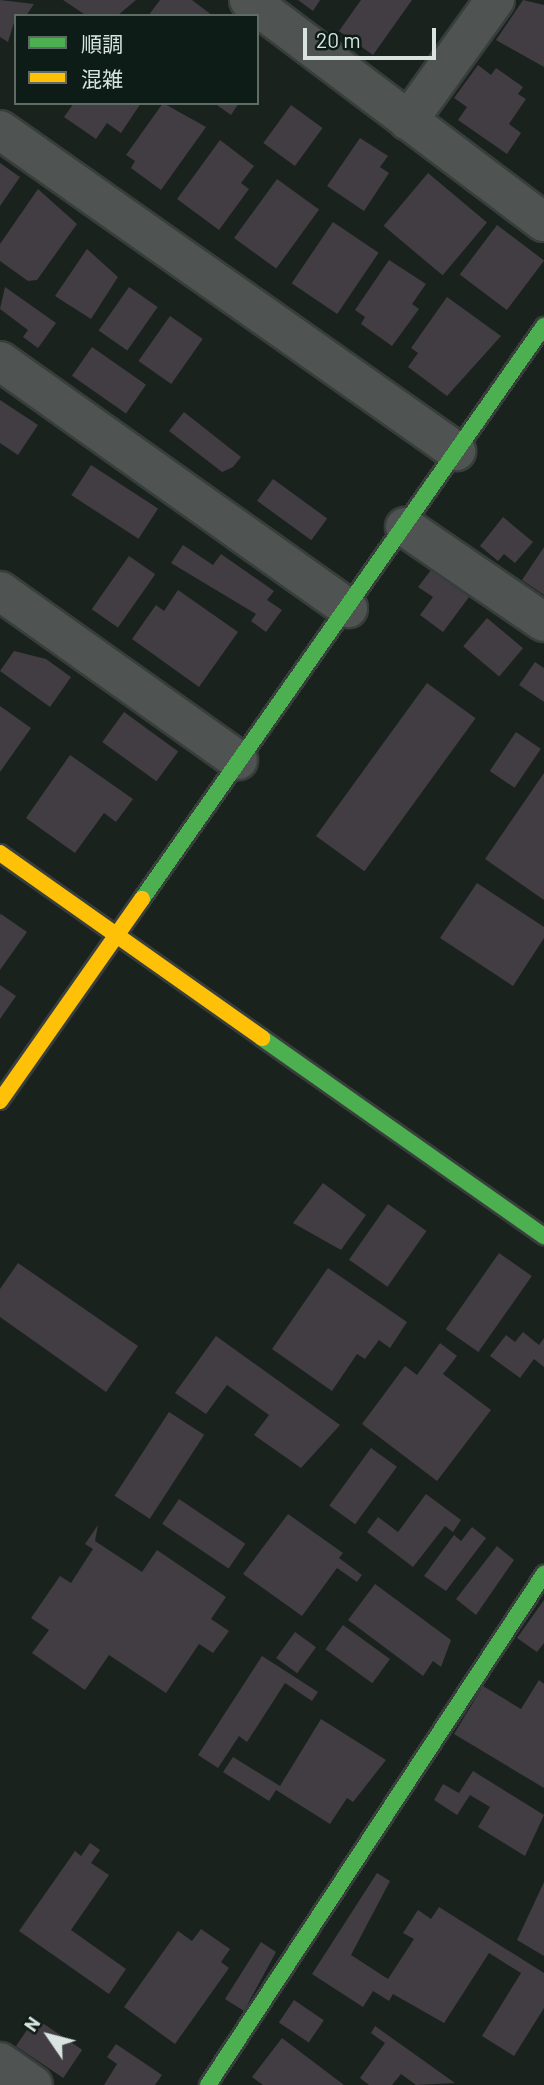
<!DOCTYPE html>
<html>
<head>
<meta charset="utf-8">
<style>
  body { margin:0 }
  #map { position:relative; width:544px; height:2085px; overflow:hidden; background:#1a221e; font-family:Barlow,"Noto Sans JP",sans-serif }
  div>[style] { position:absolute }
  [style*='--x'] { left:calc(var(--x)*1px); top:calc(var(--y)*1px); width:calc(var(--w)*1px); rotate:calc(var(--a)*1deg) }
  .building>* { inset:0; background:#423c43; transform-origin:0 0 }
  .roads { filter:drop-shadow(2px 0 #383e3b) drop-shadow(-2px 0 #383e3b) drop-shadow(0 2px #383e3b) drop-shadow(0 -2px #383e3b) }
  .street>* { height:38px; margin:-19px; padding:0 19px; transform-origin:19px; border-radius:19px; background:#4f5452 }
  .fast>* { height:16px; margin:-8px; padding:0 8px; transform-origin:8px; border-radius:8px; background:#4caf50 }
  .slow>* { height:16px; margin:-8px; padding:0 8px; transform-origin:8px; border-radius:8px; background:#ffc107 }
  span { translate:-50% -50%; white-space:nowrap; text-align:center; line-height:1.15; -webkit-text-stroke:6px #0d1c16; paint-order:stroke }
  .legend { position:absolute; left:14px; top:14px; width:245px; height:91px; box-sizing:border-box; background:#0d1c16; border:2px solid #5f6c66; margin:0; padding:9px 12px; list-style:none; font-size:21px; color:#d9e3df }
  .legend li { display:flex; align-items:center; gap:14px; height:35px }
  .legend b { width:35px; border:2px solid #5f6c66 }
  .north { position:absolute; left:14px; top:2001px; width:70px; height:70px; -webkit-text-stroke:5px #0d1c16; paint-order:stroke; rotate:305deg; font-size:19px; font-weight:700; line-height:28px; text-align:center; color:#d9e3df }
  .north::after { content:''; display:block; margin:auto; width:24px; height:32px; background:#d9e3df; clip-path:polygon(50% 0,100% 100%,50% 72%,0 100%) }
  .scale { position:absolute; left:303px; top:28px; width:133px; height:32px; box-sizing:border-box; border:4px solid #d9e3df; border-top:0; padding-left:9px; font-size:21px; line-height:24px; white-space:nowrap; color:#d9e3df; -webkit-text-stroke:5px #0d1c16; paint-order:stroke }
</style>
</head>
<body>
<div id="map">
  <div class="building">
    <div style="clip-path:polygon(0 0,34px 4px,26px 16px,16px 16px,8px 42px,0 37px)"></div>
    <div style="clip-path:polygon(63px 0,136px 0,117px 16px,87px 16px)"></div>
    <div style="clip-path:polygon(160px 0,192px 0,213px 16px,148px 16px)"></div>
    <div style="clip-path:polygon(298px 0,320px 0,313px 11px)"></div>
    <div style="clip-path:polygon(361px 0,412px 0,373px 55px,339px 31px)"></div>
    <div style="clip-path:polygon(523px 0,544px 5px,544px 67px,496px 40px)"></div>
    <div style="clip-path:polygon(478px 65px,491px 75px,496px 68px,523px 87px,518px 94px,526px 99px,509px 124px,521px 133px,507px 154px,458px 120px,467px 107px,454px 98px)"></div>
    <div style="clip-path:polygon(74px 103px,141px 103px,121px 133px,107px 123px,96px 139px,64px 117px)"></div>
    <div style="clip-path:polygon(163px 103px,206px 127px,161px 190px,131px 168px,135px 161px,126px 155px)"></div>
    <div style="clip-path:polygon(214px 103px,239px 103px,231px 115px)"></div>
    <div style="left:291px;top:105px;width:39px;height:47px;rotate:36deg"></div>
    <div style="clip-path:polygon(360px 138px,388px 156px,380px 167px,389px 173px,364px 211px,327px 186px)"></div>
    <div style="clip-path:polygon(220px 140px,254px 166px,241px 183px,249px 189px,219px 230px,177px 199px)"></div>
    <div style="clip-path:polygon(0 163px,20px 177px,0 206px)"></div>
    <div style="left:428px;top:173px;width:77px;height:69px;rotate:40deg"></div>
    <div style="left:277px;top:179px;width:52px;height:73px;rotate:36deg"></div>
    <div style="clip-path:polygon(38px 189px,77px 224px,37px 280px,28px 281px,0 261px,0 244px)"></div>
    <div style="left:333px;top:222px;width:55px;height:74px;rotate:34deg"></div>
    <div style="left:497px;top:225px;width:59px;height:62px;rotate:37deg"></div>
    <div style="clip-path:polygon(87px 249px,118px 277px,91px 319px,55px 296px)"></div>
    <div style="clip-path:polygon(389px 260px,426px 284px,412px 304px,419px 309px,392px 346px,361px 324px,365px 317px,355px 310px)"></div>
    <div style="clip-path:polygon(5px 287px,56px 323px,38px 348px,23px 337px,28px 330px,0 309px)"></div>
    <div style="left:129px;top:287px;width:35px;height:53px;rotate:35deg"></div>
    <div style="clip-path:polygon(447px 297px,501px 336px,447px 396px,408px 367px,418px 353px,411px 348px)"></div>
    <div style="left:170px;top:316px;width:40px;height:55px;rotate:35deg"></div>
    <div style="left:92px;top:347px;width:66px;height:35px;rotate:35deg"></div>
    <div style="clip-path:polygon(0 400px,38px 425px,18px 455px,0 443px)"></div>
    <div style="clip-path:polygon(184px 412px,241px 457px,233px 467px,222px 472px,169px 431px)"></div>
    <div style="left:91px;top:465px;width:80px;height:36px;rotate:33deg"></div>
    <div style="left:273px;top:479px;width:67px;height:27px;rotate:36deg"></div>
    <div style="clip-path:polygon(503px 517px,533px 542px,515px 563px,504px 554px,498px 561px,480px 546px)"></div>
    <div style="clip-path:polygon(183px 545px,213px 565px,221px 554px,274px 591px,267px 600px,282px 610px,266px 632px,251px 621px,256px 614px,171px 563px)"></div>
    <div style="clip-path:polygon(544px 547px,544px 595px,522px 580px)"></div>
    <div style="left:129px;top:556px;width:32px;height:65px;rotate:35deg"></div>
    <div style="clip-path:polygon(431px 570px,469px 597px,443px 632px,420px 615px,433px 597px,418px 587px)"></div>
    <div style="clip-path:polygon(178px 590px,238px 632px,199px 687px,132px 639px,156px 605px,164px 611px)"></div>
    <div style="left:487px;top:618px;width:47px;height:37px;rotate:40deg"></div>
    <div style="clip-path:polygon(14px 651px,46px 659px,71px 677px,50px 707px,0 671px)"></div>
    <div style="clip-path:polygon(535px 662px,544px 668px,544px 702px,519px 685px)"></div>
    <div style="left:427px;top:683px;width:60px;height:189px;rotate:36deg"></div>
    <div style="clip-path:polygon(0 706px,31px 728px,0 772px)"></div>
    <div style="left:124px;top:712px;width:67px;height:37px;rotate:36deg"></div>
    <div style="left:516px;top:732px;width:30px;height:47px;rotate:34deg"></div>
    <div style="clip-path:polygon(70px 755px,133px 799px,116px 822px,104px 813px,75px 853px,26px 818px)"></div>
    <div style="clip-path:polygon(544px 773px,544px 900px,485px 859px)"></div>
    <div style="clip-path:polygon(477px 883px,544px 927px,544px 938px,513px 986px,440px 938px)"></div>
    <div style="clip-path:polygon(1px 914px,27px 932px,0 970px,0 915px)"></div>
    <div style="clip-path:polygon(0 985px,16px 996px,0 1019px)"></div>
    <div style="clip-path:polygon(323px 1183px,366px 1215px,341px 1250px,293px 1223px)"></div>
    <div style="left:388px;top:1204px;width:47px;height:68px;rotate:35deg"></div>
    <div style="left:499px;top:1253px;width:40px;height:93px;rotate:35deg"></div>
    <div style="clip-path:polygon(18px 1263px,138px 1346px,106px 1392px,0 1317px,0 1289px)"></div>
    <div style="clip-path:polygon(328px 1268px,407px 1322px,390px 1348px,379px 1340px,365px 1359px,357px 1354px,332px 1391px,272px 1349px)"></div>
    <div style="clip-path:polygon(523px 1332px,539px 1345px,544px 1338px,544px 1367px,534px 1359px,520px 1378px,490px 1356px,506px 1335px,515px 1342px)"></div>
    <div style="clip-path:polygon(216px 1336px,340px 1425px,301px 1468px,254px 1435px,269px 1415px,227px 1385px,206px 1414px,175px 1393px)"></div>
    <div style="clip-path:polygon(440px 1343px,457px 1356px,443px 1374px,491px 1410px,437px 1481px,362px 1424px,405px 1366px,417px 1375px)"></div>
    <div style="left:169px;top:1412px;width:42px;height:100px;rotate:33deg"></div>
    <div style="left:371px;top:1448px;width:32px;height:71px;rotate:36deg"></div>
    <div style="clip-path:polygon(426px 1494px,461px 1520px,453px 1532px,445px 1526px,413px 1567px,367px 1532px,378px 1517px,398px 1532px)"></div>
    <div style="left:179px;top:1499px;width:80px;height:30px;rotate:34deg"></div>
    <div style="clip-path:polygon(288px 1514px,343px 1553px,339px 1558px,362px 1575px,357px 1582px,337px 1568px,302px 1616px,243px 1574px)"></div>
    <div style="clip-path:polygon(98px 1525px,95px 1541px,142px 1572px,157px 1550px,226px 1597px,211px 1619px,229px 1631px,213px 1653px,199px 1644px,166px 1693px,109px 1655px,85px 1690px,32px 1653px,49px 1630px,31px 1618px,60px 1576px,71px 1583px,93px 1549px,85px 1544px)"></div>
    <div style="clip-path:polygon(472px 1527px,486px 1538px,446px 1591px,424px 1576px,454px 1535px,461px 1541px)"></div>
    <div style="clip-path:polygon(497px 1546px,514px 1560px,476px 1615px,456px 1599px)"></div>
    <div style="clip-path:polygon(375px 1584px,451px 1640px,441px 1667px,433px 1661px,423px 1676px,348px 1620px)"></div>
    <div style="clip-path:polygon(544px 1600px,544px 1643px,537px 1652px,517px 1638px)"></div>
    <div style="left:343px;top:1625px;width:58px;height:30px;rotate:36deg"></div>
    <div style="left:295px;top:1632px;width:26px;height:32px;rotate:36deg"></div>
    <div style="clip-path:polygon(262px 1656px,318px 1692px,312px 1701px,285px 1683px,247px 1742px,239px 1736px,218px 1768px,198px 1755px)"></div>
    <div style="clip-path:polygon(539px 1680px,544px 1684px,544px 1788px,454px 1734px,483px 1686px,521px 1709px)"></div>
    <div style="clip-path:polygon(321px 1719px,386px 1760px,353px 1802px,347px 1798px,330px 1824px,276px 1790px,269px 1801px,223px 1772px,233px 1757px,280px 1786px)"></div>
    <div style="clip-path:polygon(473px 1771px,544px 1815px,525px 1856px,478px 1827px,490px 1807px,470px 1795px,457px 1815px,434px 1800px,443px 1784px,459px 1793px)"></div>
    <div style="clip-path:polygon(90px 1843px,100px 1850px,91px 1863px,109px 1875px,71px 1930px,126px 1969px,109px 1994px,19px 1931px,75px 1851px,81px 1856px)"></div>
    <div style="clip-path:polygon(377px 1873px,390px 1881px,351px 1955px,388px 1979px,414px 1939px,403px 1933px,418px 1910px,431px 1919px,439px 1907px,544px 1973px,544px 2008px,514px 2056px,482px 2036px,521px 1973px,489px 1953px,444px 2023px,393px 1994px,389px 2001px,373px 1991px,363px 2007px,312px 1974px)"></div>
    <div style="clip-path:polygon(544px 1882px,544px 1956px,517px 1940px)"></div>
    <div style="clip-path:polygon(201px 1929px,230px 1949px,221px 1962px,229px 1968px,175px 2044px,124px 2007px,178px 1931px,192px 1941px)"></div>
    <div style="clip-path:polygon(261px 1942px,276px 1952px,244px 2011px,225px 1999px)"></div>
    <div style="left:294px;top:2000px;width:36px;height:27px;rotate:34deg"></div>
    <div style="left:35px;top:2018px;width:57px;height:34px;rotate:34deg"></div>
    <div style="clip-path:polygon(375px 2026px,455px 2083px,416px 2085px,401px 2074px,392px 2085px,369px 2085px,360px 2078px,385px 2043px,371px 2033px)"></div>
    <div style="clip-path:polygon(282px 2038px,344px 2085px,263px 2085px,252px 2077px)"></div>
    <div style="clip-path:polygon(116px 2044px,162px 2075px,155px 2085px,104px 2085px,117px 2064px,107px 2057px)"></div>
  </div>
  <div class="roads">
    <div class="street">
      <div style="--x:249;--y:0;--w:369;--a:37"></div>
      <div style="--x:408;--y:121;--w:149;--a:-54.3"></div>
      <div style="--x:0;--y:130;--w:558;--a:35.14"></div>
      <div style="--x:0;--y:361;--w:427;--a:35.4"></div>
      <div style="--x:405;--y:527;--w:168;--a:34.4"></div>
      <div style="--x:0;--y:591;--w:292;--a:35.4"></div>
      <div style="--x:0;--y:2062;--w:40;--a:34.9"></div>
    </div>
    <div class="fast">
      <div style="--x:142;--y:899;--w:700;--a:-54.95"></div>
      <div style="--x:262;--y:1038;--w:345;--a:35.1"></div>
      <div style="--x:208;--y:2085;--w:612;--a:-56.67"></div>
    </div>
    <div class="slow">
      <div style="--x:0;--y:853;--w:321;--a:35.2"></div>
      <div style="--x:0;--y:1101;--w:247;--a:-54.9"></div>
    </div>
  </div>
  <ul class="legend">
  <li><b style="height:9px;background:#4caf50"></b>順調</li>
  <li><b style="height:9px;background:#ffc107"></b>混雑</li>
  </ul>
  <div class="north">N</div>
  <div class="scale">20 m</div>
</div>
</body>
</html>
